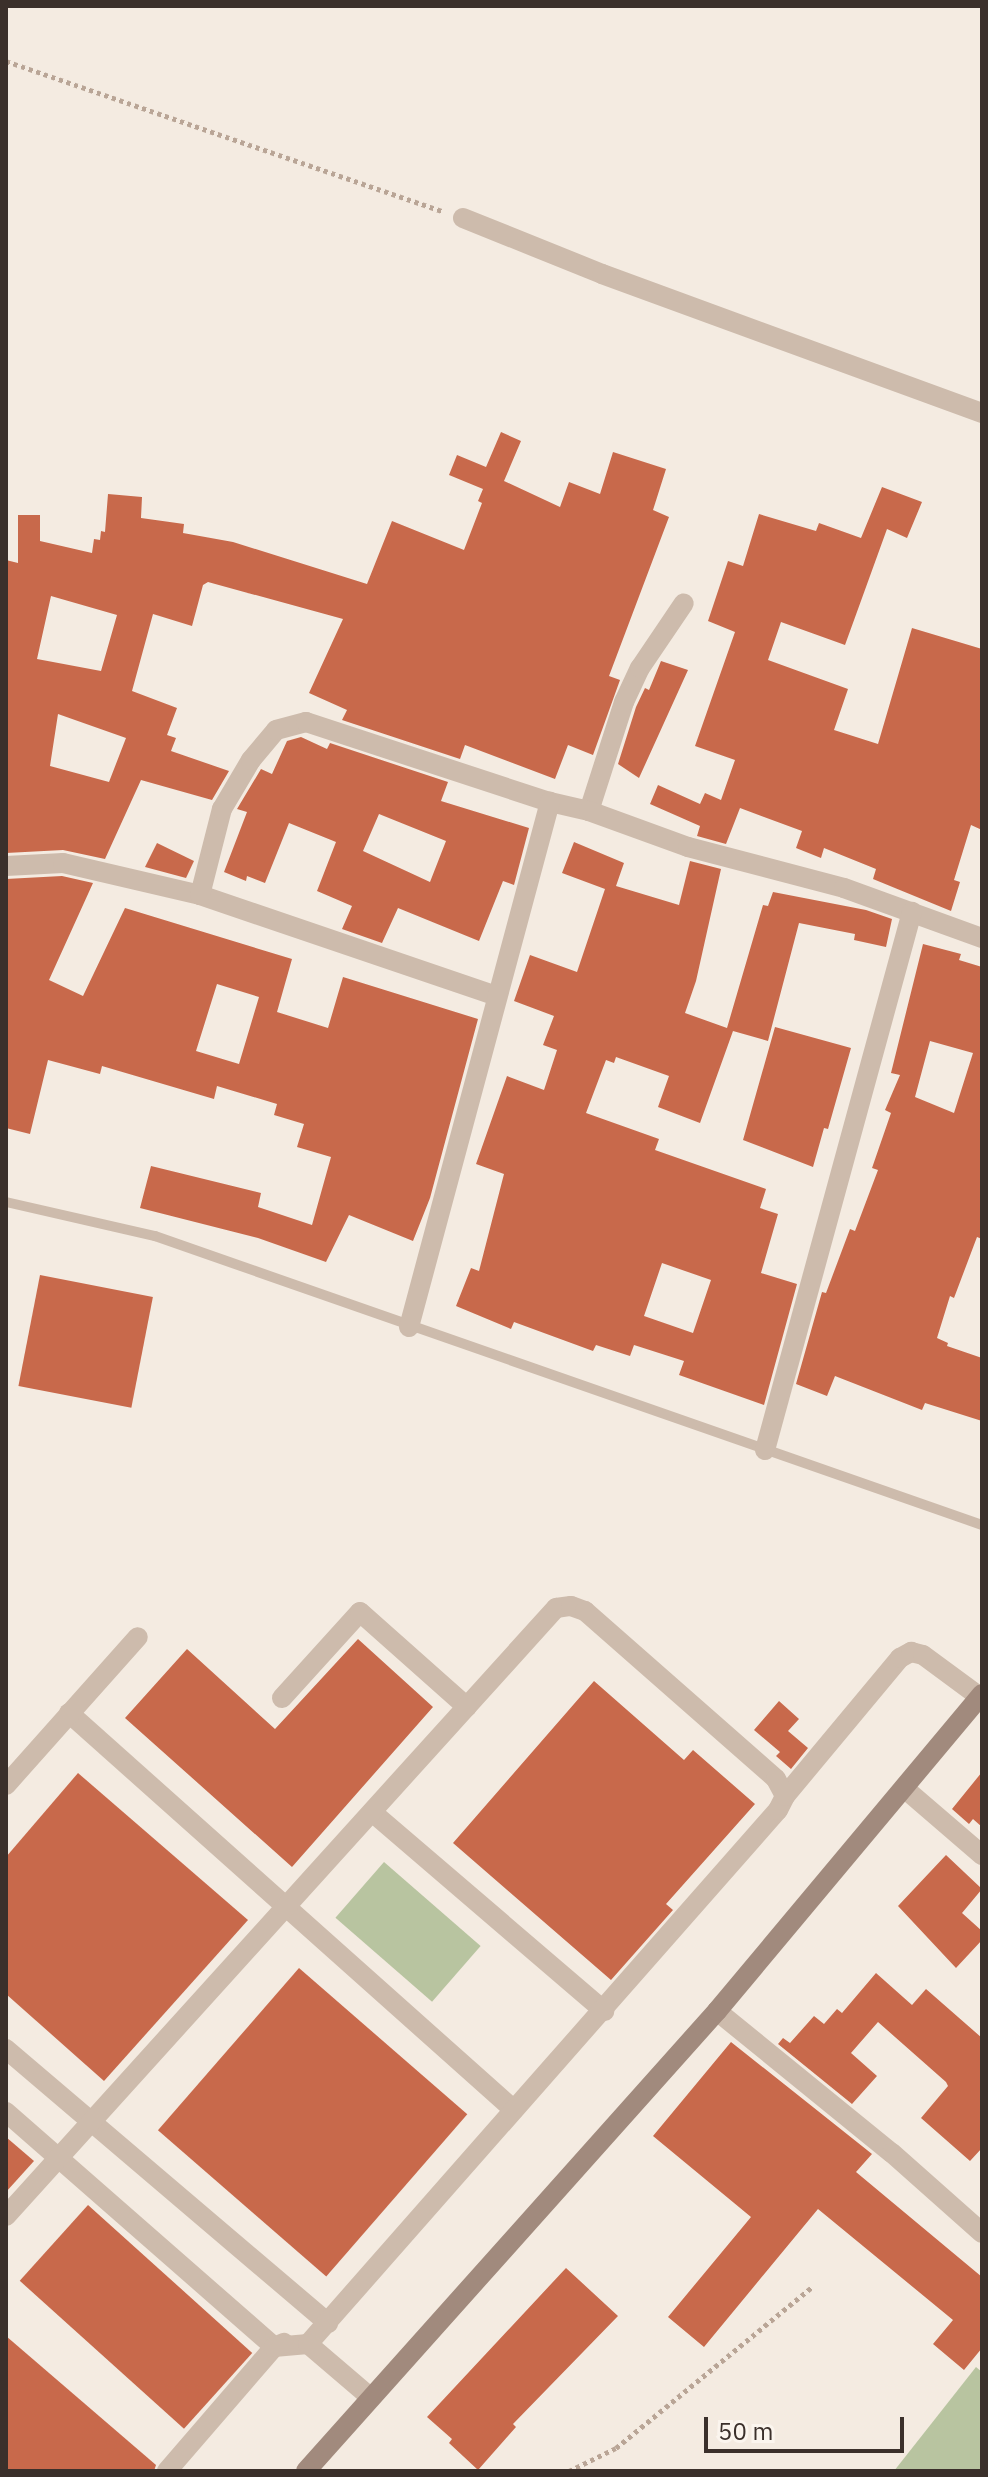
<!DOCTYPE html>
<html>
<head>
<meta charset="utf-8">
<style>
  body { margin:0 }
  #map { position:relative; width:988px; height:2477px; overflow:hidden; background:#f4ebe1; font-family:"IBM Plex Sans",sans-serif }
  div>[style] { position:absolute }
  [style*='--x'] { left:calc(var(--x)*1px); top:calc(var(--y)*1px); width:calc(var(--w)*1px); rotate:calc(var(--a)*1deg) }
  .green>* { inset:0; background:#b8c4a0; transform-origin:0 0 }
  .building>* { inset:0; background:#c8694b; transform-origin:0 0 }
  .path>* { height:5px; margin-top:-2.5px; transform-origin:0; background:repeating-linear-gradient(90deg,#b9a596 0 4px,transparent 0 8px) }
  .lane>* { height:10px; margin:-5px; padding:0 5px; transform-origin:5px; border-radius:5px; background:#cdbbac }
  .street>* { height:20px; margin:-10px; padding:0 10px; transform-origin:10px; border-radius:10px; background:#cdbbac }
  .secondary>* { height:20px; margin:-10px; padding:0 10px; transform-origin:10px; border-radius:10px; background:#a18a7d }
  span { translate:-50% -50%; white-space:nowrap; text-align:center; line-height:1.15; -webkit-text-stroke:6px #fbf5ee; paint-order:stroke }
  .frame { position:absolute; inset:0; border:8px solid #3b302b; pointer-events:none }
  .scale { position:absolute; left:704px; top:2417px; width:200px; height:36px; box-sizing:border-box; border:4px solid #3b302b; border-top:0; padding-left:10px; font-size:24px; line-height:28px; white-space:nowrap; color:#3b302b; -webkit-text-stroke:6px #fbf5ee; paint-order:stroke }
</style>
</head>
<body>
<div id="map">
  <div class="green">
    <div style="left:384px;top:1862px;width:128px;height:74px;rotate:41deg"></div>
    <div style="clip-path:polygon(976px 2367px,982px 2372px,982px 2471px,894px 2471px)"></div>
  </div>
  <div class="building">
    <div style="clip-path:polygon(evenodd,501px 432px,521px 441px,504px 481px,560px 507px,569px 482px,600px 494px,613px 452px,666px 469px,653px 510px,669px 517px,609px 676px,620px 680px,593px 755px,568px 745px,555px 779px,465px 745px,460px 759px,342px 720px,347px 710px,309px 693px,343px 619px,208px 582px,203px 585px,192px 626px,153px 614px,132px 691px,177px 708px,167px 735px,176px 738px,171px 751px,229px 771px,212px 800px,141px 780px,105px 859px,63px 850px,6px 853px,6px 560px,18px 563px,18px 515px,40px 515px,40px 541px,92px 553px,94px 539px,100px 540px,101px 531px,105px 532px,108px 494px,142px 497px,141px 518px,184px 524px,183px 533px,233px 542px,367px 584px,392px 521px,464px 550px,482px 503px,478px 501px,483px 489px,449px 475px,457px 455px,486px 467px,501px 432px,51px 596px,117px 615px,101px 671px,37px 659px,51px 596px,501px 432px,58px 714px,126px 738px,109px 782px,50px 766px,58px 714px)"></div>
    <div style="clip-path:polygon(882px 487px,922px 502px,907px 538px,887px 529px,845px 645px,781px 622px,768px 660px,848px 689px,834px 730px,878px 744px,912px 628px,982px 649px,982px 830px,971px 825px,954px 880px,960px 882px,951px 911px,873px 879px,876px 869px,824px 848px,821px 858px,796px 848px,802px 831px,740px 808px,726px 844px,697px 836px,700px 826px,650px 804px,658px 785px,700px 804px,705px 793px,721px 800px,735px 760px,695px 746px,735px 632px,708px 621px,728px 561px,743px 566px,759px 514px,816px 531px,819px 523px,861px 538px)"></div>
    <div style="clip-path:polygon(661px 661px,688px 670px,639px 778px,618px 764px,636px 707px,645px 688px,649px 690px)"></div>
    <div style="clip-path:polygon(evenodd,301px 737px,327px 749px,330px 743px,448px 782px,441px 801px,529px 828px,514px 885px,503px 881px,479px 941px,398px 908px,382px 943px,342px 929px,352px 906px,317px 891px,336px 842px,289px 823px,265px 883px,247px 876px,246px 881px,224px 872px,247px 812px,237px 809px,261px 769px,272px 774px,287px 741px,301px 737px,379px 814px,446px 841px,430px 882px,363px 851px,379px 814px)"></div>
    <div style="clip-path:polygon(evenodd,574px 842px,624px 863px,616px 886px,679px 905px,690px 861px,721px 869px,696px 981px,685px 1013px,727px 1028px,763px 905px,768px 906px,773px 892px,866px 910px,892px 919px,886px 947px,854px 940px,855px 934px,799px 923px,768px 1041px,733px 1031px,700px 1123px,658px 1107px,669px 1076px,616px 1057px,614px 1063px,606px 1060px,586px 1113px,659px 1139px,655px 1150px,766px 1189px,760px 1208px,778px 1214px,761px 1273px,797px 1284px,764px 1405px,679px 1375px,684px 1361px,634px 1345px,630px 1356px,596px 1345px,593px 1351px,514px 1322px,511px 1329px,456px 1306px,471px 1268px,479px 1271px,504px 1174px,476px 1164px,507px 1076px,544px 1090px,557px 1050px,543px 1045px,554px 1016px,514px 1001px,530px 955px,577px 972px,605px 889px,562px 873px,574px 842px,662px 1263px,711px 1280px,693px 1333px,644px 1316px,662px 1263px)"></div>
    <div style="clip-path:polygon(157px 843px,194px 861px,186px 878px,145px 867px)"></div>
    <div style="clip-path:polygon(evenodd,62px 876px,93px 883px,49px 980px,83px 996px,125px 908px,292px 959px,277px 1012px,328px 1028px,343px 977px,478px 1019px,430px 1198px,413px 1241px,349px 1215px,326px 1262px,258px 1238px,140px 1208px,151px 1166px,261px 1193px,258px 1207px,312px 1225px,331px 1157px,297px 1147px,304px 1124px,274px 1115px,277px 1104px,217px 1086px,214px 1099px,102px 1066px,100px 1074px,48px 1060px,30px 1134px,6px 1128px,6px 879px,62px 876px,217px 984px,259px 997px,239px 1064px,196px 1051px,217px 984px)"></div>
    <div style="clip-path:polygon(evenodd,923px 944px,961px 954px,959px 960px,982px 967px,982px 1239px,977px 1237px,954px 1298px,950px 1296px,937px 1338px,948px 1343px,947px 1346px,982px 1358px,982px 1421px,925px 1403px,922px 1410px,835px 1376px,827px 1396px,796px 1384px,822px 1292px,826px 1293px,850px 1229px,855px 1231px,878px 1170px,872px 1168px,891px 1113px,885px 1110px,900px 1075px,891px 1073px,923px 944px,930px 1041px,973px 1053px,954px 1113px,915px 1097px,930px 1041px)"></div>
    <div style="clip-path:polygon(775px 1027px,851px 1048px,828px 1129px,824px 1128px,813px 1167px,743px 1140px)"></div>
    <div style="left:40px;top:1275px;width:115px;height:113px;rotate:11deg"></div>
    <div style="clip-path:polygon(358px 1639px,433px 1707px,292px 1867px,125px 1718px,187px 1649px,275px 1729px)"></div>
    <div style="clip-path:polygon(594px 1681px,684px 1760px,693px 1750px,755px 1804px,666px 1904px,673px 1910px,611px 1980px,453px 1843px)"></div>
    <div style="clip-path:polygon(779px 1701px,799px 1719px,788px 1731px,808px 1748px,791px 1769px,776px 1756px,780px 1752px,754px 1730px)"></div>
    <div style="clip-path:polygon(982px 1772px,982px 1827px,973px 1819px,969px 1824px,952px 1809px)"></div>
    <div style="clip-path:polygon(78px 1773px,248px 1920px,104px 2081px,6px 1994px,6px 1857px)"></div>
    <div style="clip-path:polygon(946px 1855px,982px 1889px,962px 1913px,982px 1931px,982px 1940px,956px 1968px,898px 1906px)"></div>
    <div style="left:299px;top:1968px;width:223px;height:215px;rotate:41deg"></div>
    <div style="clip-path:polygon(876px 1973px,912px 2005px,926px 1989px,982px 2038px,982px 2148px,970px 2161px,921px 2118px,948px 2086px,946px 2082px,878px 2022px,851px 2053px,877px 2076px,852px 2104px,778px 2044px,783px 2038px,790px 2043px,814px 2016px,824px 2024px,837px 2009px,842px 2013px)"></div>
    <div style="clip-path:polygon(731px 2042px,872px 2154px,856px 2172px,982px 2277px,982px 2348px,964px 2370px,933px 2344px,953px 2320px,818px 2209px,704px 2347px,668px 2317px,751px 2217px,653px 2136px)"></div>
    <div style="clip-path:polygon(6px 2137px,34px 2161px,6px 2192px)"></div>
    <div style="left:88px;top:2205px;width:221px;height:102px;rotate:42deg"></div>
    <div style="clip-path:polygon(566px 2268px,618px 2316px,513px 2424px,516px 2427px,478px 2470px,449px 2443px,452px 2439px,427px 2417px)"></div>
    <div style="clip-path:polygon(6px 2336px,156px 2465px,154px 2471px,6px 2471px)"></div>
  </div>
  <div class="path">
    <div style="--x:6;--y:61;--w:463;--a:19"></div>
    <div style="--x:569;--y:2471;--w:52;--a:-26.1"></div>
    <div style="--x:616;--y:2448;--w:254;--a:-39.4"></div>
  </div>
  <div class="lane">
    <div style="--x:6;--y:1202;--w:153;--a:12.9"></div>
    <div style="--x:155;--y:1236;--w:876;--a:19.26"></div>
  </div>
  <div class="street">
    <div style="--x:463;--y:218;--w:150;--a:21.9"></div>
    <div style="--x:602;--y:274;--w:405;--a:20.1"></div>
    <div style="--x:589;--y:811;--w:114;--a:-72.2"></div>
    <div style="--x:624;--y:702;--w:38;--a:-65"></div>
    <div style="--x:640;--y:668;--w:78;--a:-55.9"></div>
    <div style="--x:6;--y:866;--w:57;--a:-3"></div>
    <div style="--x:63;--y:863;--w:141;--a:13.1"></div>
    <div style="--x:200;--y:895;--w:313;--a:18.8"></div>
    <div style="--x:200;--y:895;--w:89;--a:-75.7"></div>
    <div style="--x:222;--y:809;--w:57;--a:-59.4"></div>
    <div style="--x:251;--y:760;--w:39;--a:-50"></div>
    <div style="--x:276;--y:730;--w:31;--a:-15"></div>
    <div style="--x:306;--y:722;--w:257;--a:18.2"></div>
    <div style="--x:550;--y:802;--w:40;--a:13"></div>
    <div style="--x:589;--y:811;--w:105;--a:20"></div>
    <div style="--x:688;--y:847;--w:161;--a:14.7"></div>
    <div style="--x:844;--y:888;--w:147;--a:19.9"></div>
    <div style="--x:409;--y:1327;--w:544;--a:-74.97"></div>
    <div style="--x:765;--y:1450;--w:558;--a:-74.72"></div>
    <div style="--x:282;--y:1698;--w:116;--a:-47.8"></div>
    <div style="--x:360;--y:1612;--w:143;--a:41.6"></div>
    <div style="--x:69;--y:1713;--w:596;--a:41.74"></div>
    <div style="--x:6;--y:1785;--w:198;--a:-48.3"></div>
    <div style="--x:904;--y:1788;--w:103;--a:40.7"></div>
    <div style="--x:372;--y:1812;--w:306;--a:40.6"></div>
    <div style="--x:717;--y:2011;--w:225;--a:39.1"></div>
    <div style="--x:892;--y:2153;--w:120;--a:41.6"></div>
    <div style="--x:6;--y:2049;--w:423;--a:40.4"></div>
    <div style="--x:6;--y:2112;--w:356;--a:41.2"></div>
    <div style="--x:274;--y:2347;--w:34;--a:-5"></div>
    <div style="--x:308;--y:2344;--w:711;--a:-48.65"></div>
    <div style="--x:778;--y:1810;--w:16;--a:-63"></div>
    <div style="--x:785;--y:1796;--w:180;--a:-50.2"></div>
    <div style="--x:900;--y:1658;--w:13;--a:-29"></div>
    <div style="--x:911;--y:1652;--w:12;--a:14"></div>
    <div style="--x:923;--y:1655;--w:71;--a:36.4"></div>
    <div style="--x:6;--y:2216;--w:820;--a:-47.87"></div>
    <div style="--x:556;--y:1608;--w:15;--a:-8"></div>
    <div style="--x:571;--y:1606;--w:15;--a:20"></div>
    <div style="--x:585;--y:1611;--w:254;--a:41.3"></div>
    <div style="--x:776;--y:1779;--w:19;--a:62"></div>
    <div style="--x:308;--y:2344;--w:82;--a:40.5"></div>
    <div style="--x:167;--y:2471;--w:164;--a:-49.2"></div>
    <div style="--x:274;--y:2347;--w:11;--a:-22"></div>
  </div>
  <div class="secondary">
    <div style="--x:306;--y:2471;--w:617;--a:-48.22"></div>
    <div style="--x:717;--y:2011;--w:413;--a:-50.1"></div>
  </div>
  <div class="frame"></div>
  <div class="scale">50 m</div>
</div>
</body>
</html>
